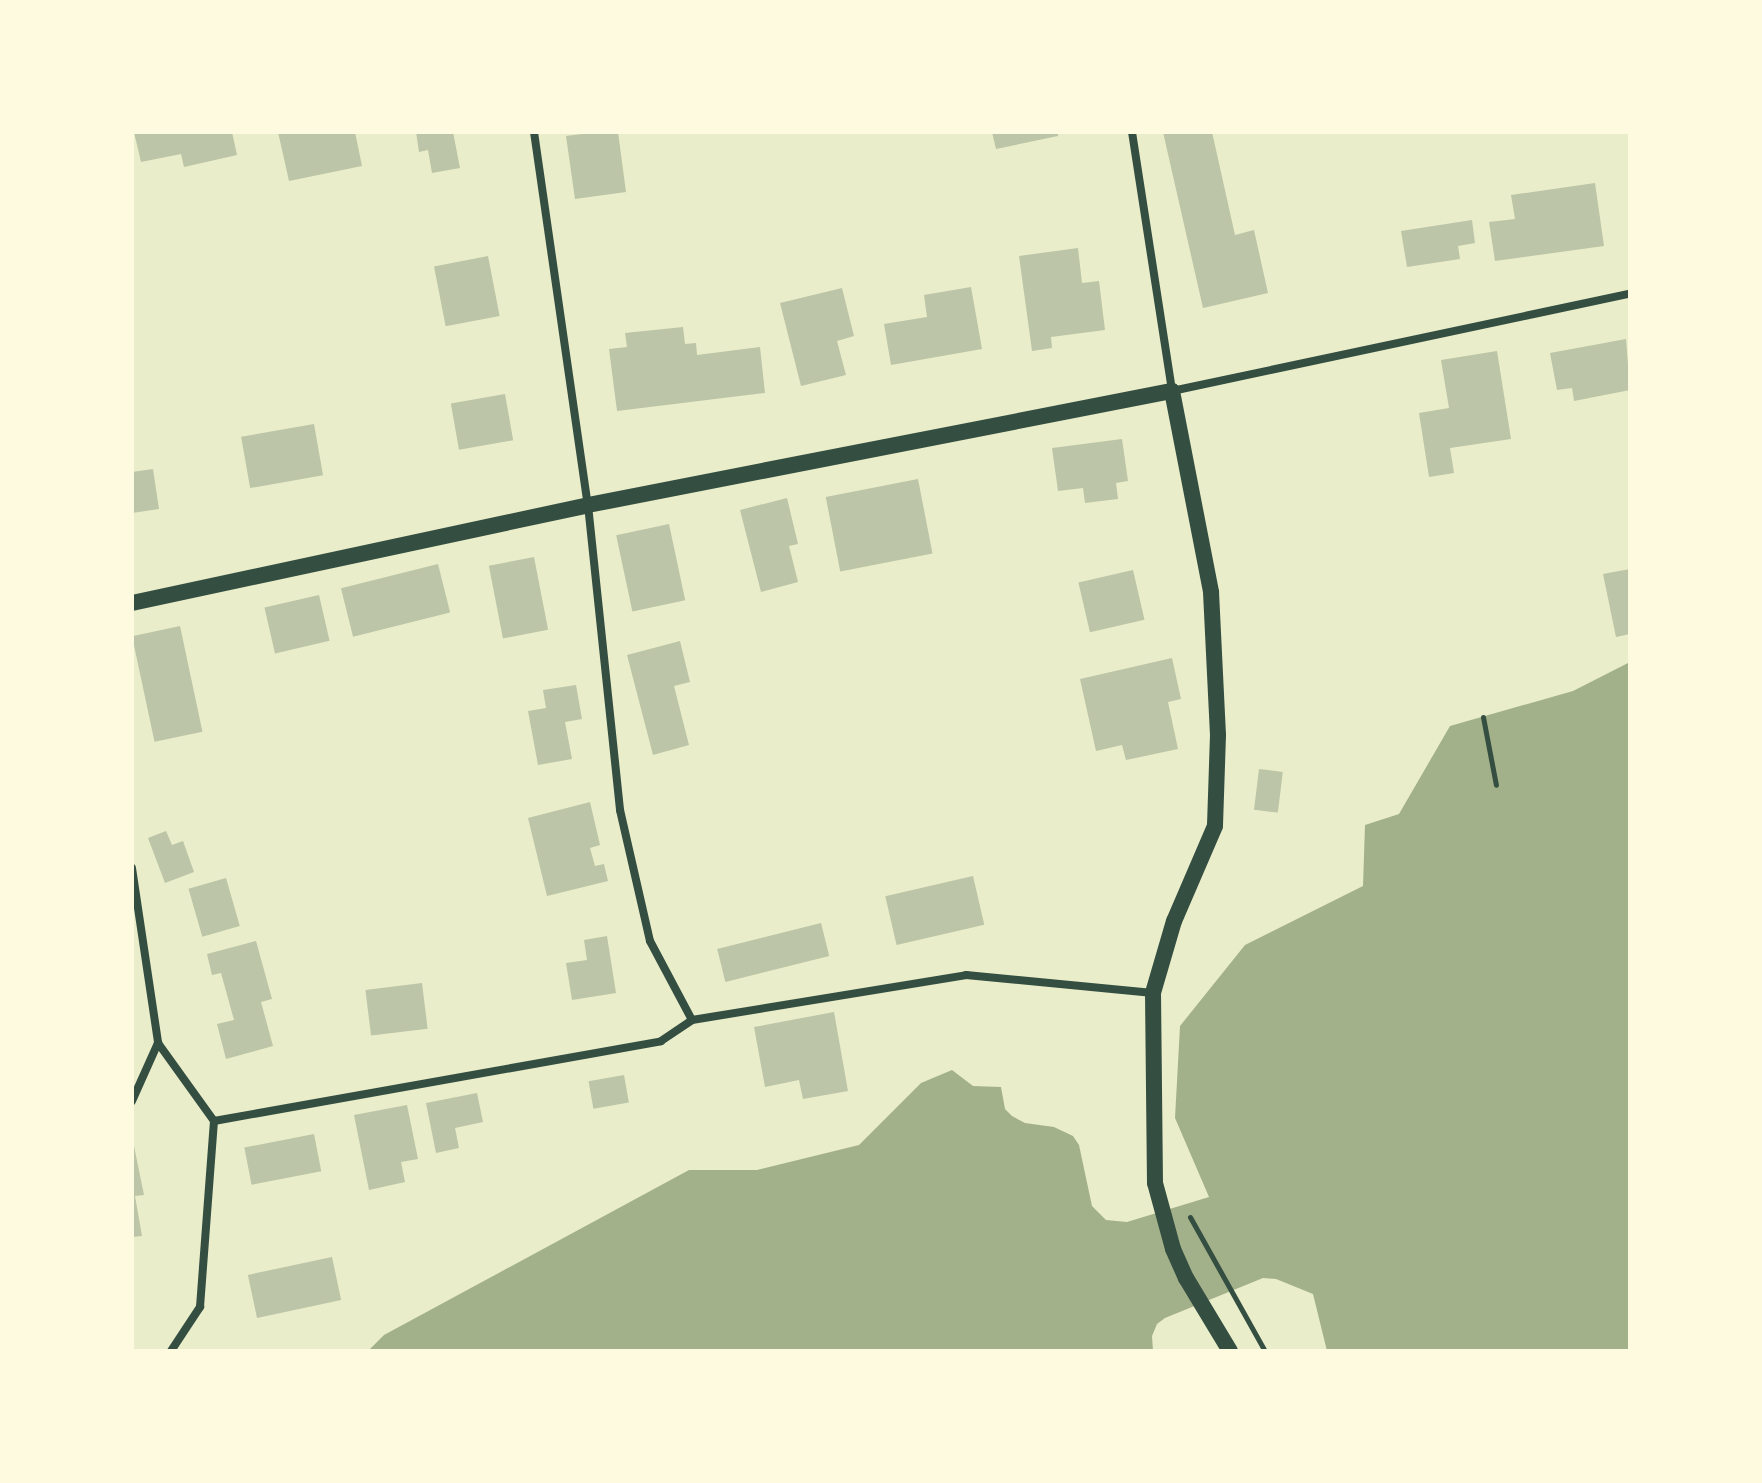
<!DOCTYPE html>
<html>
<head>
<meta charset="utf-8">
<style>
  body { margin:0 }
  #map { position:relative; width:1762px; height:1483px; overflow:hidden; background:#e9edc9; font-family:Montserrat,sans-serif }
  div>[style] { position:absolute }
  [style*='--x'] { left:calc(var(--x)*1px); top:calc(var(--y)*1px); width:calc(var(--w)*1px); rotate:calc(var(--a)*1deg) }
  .water>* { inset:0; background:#a3b18a }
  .building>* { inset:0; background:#bcc5a7; transform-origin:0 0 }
  .path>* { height:5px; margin:-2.5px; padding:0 2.5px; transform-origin:2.5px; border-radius:2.5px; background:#344e41 }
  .minor>* { height:8px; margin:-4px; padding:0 4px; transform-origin:4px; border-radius:4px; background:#344e41 }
  .secondary>* { height:16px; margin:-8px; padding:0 8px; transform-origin:8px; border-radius:8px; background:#344e41 }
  span { translate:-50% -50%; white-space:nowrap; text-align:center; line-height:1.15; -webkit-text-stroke:6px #fefae0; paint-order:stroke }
  .frame { position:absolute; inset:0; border:134px solid #fefae0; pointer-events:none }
</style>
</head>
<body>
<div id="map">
  <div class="water">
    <div style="clip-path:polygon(1630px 662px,1630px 1351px,1327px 1351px,1313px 1294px,1276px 1279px,1263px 1278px,1165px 1318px,1157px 1324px,1152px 1336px,1153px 1351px,368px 1351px,384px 1335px,689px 1170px,757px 1170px,859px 1145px,921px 1083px,952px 1070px,973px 1086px,1001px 1087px,1005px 1109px,1012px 1116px,1025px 1123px,1054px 1127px,1073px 1136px,1079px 1145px,1092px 1206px,1106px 1220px,1127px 1222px,1209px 1197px,1175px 1118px,1180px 1026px,1245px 945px,1363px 886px,1365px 825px,1399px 814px,1450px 726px,1573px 691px)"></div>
  </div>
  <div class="building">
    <div style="clip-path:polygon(134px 132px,232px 132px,237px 155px,184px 167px,181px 154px,141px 162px)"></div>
    <div style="clip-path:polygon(278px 132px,355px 132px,362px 166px,289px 181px)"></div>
    <div style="clip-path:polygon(416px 132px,453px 132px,460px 168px,432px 173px,428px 150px,419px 152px)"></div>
    <div style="clip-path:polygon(598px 132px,618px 132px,626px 192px,575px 199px,566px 136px)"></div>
    <div style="clip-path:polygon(992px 132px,1058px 132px,1058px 136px,996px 149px)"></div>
    <div style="clip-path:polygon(1163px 132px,1212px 132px,1235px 235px,1254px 230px,1268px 293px,1203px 308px)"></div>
    <div style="clip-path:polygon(1595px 183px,1604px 246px,1495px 261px,1489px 222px,1515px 219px,1511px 195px)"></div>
    <div style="clip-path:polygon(1472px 220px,1475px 243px,1458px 246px,1460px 259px,1407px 267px,1401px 231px)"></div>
    <div style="clip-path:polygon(1078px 248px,1082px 283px,1099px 281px,1105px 330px,1051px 337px,1052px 348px,1032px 351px,1019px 256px)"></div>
    <div style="left:488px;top:256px;width:61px;height:55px;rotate:79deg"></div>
    <div style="clip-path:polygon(971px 287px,982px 349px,891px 365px,884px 324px,927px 317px,924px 295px)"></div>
    <div style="clip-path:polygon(842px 288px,854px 336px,837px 341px,846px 375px,801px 386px,780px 303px)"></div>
    <div style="clip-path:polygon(683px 327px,685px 344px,696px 343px,697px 355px,760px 347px,765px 393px,617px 411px,609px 349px,627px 347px,625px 333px)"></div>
    <div style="clip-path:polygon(1626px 339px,1630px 390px,1574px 401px,1572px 388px,1557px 390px,1550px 353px)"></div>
    <div style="clip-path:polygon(1497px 351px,1511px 439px,1450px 448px,1454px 473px,1429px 477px,1419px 413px,1449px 408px,1441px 360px)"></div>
    <div style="left:505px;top:394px;width:47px;height:55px;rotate:80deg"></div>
    <div style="left:314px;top:424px;width:52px;height:74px;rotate:80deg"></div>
    <div style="clip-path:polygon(1122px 439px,1128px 481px,1116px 483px,1118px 499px,1085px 503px,1083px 488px,1058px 491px,1052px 448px)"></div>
    <div style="clip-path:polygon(153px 469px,159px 509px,132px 513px,132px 472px)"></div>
    <div style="left:918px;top:479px;width:76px;height:94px;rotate:79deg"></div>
    <div style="clip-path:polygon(787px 498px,798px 544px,789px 546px,798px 582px,761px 592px,740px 510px)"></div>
    <div style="left:669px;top:524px;width:78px;height:54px;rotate:78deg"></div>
    <div style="left:534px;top:557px;width:74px;height:46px;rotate:79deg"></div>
    <div style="left:438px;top:564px;width:50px;height:100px;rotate:76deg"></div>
    <div style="clip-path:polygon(1630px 569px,1630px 634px,1616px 637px,1603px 574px)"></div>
    <div style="left:1133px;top:570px;width:51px;height:56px;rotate:77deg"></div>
    <div style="left:319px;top:595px;width:47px;height:56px;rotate:77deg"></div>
    <div style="left:180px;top:626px;width:108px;height:49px;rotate:78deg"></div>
    <div style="clip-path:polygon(680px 641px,690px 682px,674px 686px,689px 745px,653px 755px,627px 655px)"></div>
    <div style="clip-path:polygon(1172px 658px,1181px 699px,1168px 702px,1178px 749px,1126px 760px,1122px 745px,1096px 751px,1080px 679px)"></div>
    <div style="clip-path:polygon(576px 685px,582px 719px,565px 722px,572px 759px,538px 765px,528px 711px,546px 708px,543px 690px)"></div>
    <div style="left:1259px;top:769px;width:24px;height:41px;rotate:7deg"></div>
    <div style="clip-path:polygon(590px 802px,600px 845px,590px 848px,595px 866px,604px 864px,608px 881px,547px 896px,528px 818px)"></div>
    <div style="clip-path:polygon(166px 831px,172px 845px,183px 841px,194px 872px,165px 883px,148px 838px)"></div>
    <div style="left:973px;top:876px;width:50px;height:90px;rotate:77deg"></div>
    <div style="left:226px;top:878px;width:50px;height:39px;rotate:74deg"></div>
    <div style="left:821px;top:923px;width:34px;height:107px;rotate:76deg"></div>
    <div style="clip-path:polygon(607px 936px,616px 993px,572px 1000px,566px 963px,587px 960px,584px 940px)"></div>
    <div style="clip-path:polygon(256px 941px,272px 999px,261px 1002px,273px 1046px,226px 1059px,217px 1024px,234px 1020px,221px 973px,212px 975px,207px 954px)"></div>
    <div style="left:422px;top:983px;width:46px;height:57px;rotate:83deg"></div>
    <div style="clip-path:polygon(834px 1012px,848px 1091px,803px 1099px,799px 1080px,765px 1087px,754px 1027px)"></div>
    <div style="left:624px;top:1075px;width:28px;height:36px;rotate:80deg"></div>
    <div style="clip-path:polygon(477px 1093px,483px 1122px,455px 1128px,459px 1148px,436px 1153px,426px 1103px)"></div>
    <div style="clip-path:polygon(407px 1105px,418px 1159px,401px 1162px,405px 1182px,369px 1190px,354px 1115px)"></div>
    <div style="left:314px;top:1134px;width:38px;height:71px;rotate:79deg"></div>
    <div style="clip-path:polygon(132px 1136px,144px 1195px,135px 1196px,142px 1236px,132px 1237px)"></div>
    <div style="left:332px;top:1257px;width:44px;height:86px;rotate:78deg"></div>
  </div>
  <div class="path">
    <div style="--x:1483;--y:717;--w:69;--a:79.2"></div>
    <div style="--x:1190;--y:1217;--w:154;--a:60.8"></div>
  </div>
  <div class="minor">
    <div style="--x:534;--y:132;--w:377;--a:81.8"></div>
    <div style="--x:588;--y:505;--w:307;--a:84"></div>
    <div style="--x:620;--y:810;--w:134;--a:77.1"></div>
    <div style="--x:650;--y:941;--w:89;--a:62"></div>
    <div style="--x:1132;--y:132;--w:262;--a:81.2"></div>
    <div style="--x:1172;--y:391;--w:468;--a:-12"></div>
    <div style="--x:132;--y:868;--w:177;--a:81.5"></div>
    <div style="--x:158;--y:1043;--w:96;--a:54.3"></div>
    <div style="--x:132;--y:1101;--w:64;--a:-65.9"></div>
    <div style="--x:214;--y:1121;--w:454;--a:-10.1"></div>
    <div style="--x:661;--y:1041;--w:37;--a:-34"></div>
    <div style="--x:692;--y:1020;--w:278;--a:-9.3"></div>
    <div style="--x:966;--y:975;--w:188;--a:5.5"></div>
    <div style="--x:171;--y:1351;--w:53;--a:-56.6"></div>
    <div style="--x:200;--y:1307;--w:187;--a:-85.7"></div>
  </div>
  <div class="secondary">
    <div style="--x:132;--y:603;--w:466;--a:-12.1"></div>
    <div style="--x:588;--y:505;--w:595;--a:-11.05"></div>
    <div style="--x:1172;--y:391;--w:205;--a:79"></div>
    <div style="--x:1211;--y:592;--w:143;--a:87.2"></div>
    <div style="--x:1218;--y:735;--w:91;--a:91.9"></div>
    <div style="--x:1215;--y:826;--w:103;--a:113.3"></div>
    <div style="--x:1174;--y:921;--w:75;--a:106.3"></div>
    <div style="--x:1153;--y:993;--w:190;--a:89.4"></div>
    <div style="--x:1155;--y:1183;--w:68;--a:74.7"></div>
    <div style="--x:1173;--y:1249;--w:32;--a:66"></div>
    <div style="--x:1186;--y:1278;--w:85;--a:58.9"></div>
  </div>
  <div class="frame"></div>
</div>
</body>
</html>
